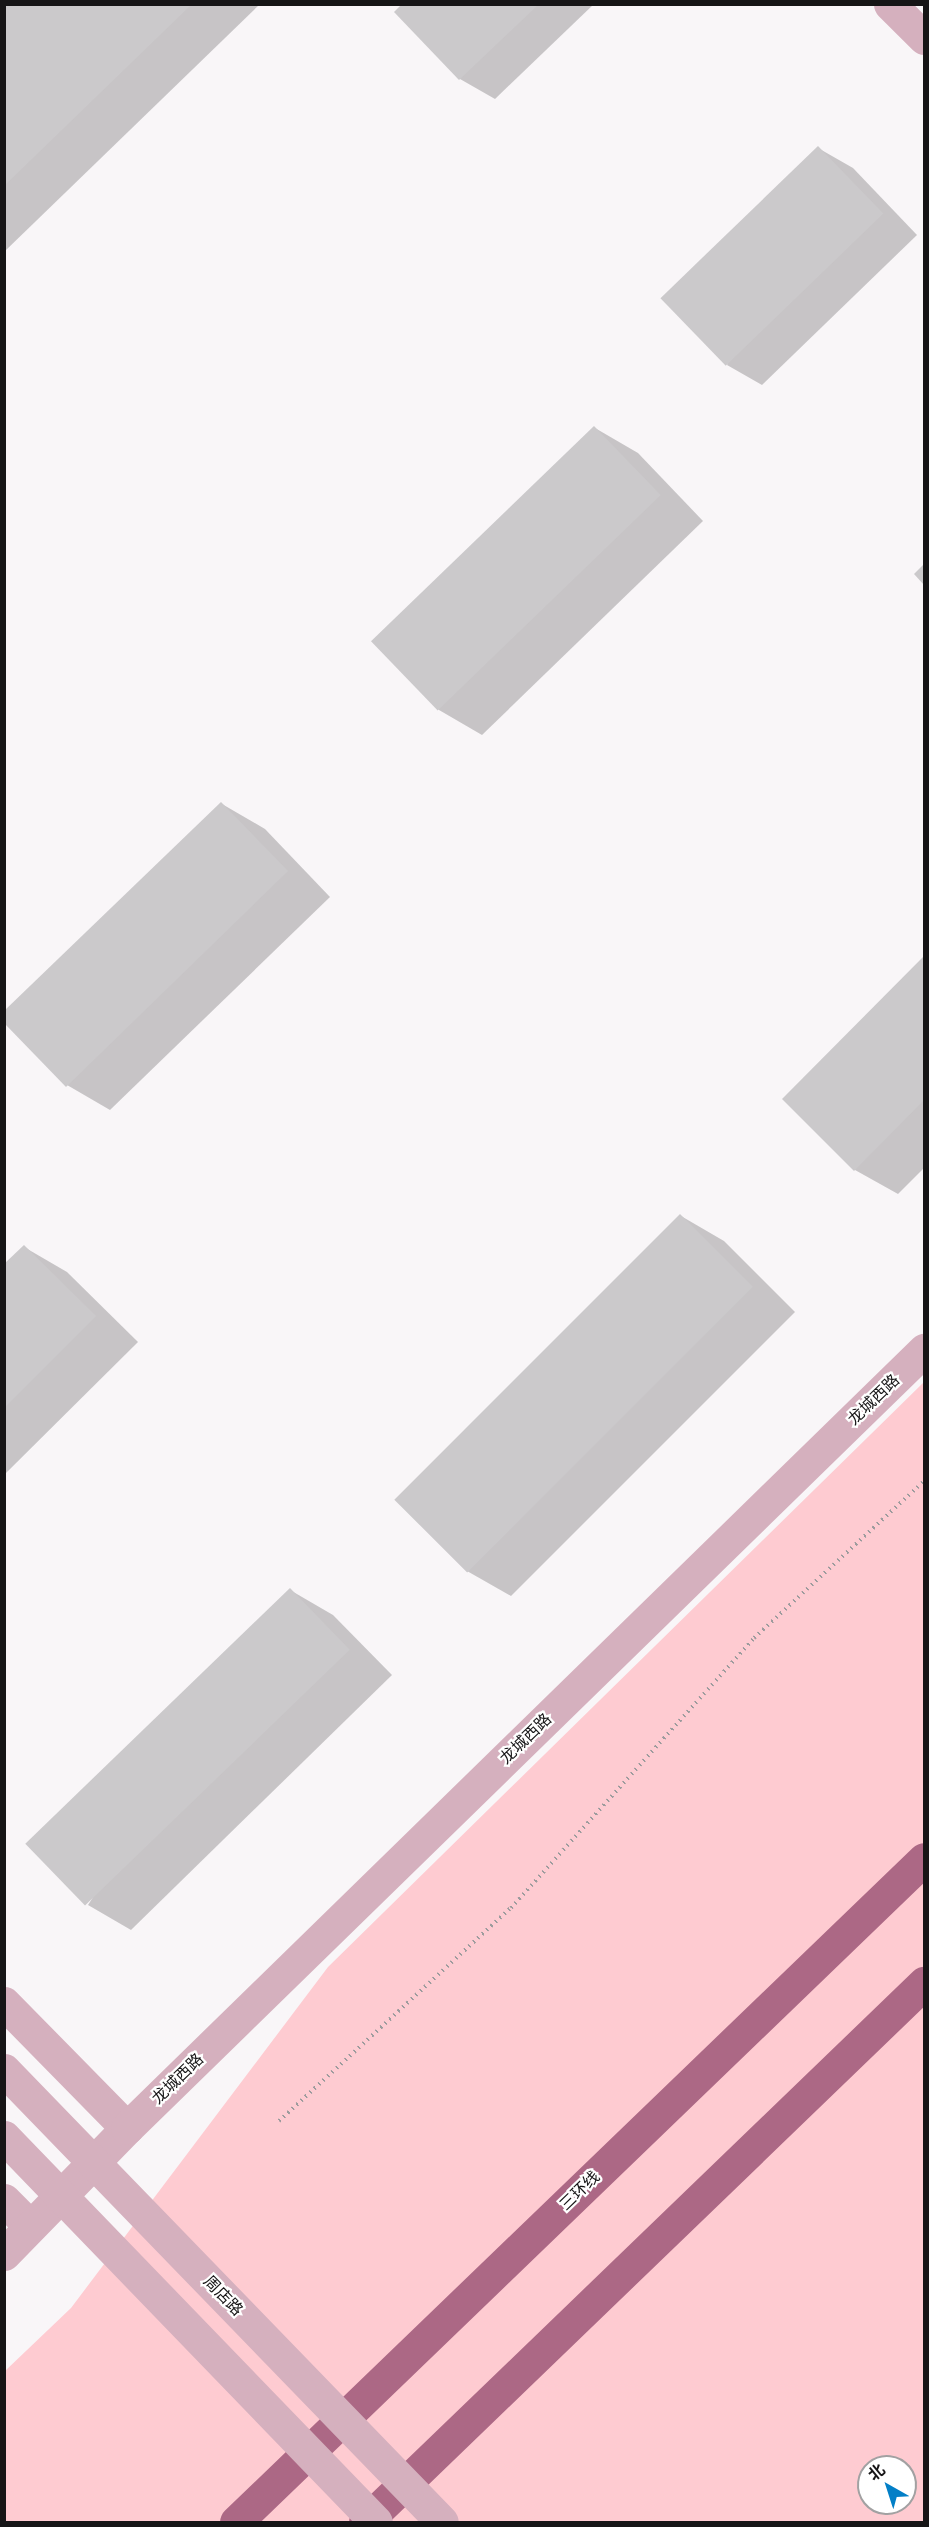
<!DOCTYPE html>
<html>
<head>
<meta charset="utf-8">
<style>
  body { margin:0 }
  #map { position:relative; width:929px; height:2527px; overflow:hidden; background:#f9f6f8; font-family:"Fira Sans","Noto Sans SC",sans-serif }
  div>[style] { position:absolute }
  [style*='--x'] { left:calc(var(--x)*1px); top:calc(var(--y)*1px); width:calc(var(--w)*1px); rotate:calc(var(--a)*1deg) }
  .green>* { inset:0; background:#fecbd1 }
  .shadow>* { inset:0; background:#0003 }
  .building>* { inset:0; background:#cbc9cb; transform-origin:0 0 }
  .path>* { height:4px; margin-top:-2px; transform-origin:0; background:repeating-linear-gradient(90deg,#9d9b9d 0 1.5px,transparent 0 6px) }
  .tertiary>* { height:33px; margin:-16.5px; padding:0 16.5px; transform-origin:16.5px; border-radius:16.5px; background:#d5b0be }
  .trunk>* { height:33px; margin:-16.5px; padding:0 16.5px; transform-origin:16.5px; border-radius:16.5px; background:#ac6885 }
  .tertiary-bridge>* { height:33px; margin:-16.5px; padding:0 16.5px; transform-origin:16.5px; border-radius:16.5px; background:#d5b0be }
  span { translate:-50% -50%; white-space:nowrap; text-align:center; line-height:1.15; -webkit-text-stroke:4.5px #fff; paint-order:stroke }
  .street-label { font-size:16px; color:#161516 }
  .frame { position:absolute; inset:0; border:6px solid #161516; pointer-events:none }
  .north { position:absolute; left:857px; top:2455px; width:60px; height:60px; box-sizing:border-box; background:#fff; border:2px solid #a2a1a2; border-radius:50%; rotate:321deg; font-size:16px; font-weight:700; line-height:24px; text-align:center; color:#161516 }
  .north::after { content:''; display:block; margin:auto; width:21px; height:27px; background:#037fc7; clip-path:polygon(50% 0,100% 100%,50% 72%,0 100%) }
</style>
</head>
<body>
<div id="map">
  <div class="green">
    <div style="clip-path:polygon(evenodd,924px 1382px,924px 2522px,5px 2522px,5px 2371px,71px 2308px,328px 1967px,924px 1382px,869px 2467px,905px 2467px,905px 2503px,869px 2503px,869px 2467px)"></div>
  </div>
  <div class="shadow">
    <div style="clip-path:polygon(4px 4px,260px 4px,4px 252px)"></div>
    <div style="clip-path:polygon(404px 4px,594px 4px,495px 99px,460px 79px,396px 12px)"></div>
    <div style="clip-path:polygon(818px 148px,853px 168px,917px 235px,762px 385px,727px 365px)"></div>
    <div style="clip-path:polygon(595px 428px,638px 453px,703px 521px,482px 735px,439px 710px,374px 642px)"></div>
    <div style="clip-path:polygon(222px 804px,265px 829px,330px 897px,110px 1110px,67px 1085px)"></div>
    <div style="clip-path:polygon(924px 959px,924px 1168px,898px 1194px,855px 1170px,784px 1099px)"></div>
    <div style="clip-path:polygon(681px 1216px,724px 1241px,795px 1312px,511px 1596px,467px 1571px)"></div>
    <div style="clip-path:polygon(24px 1247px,67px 1272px,138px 1342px,4px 1475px,4px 1266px)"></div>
    <div style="clip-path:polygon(290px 1590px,333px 1615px,392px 1675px,131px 1930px,88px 1905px)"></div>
  </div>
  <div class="building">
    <div style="clip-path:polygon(4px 4px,192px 4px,4px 186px)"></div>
    <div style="clip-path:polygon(402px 4px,539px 4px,459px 80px,394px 12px)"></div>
    <div style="left:818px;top:146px;width:94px;height:219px;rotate:46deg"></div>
    <div style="left:594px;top:426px;width:96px;height:310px;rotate:46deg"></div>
    <div style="clip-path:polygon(924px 564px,924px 585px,914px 574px)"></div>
    <div style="clip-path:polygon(221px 802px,288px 871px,66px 1087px,4px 1023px,4px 1011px)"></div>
    <div style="clip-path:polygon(924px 956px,924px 1100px,854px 1171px,782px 1099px)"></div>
    <div style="left:680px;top:1214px;width:103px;height:404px;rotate:45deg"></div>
    <div style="clip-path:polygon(24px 1245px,96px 1316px,4px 1408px,4px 1264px)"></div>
    <div style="left:290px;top:1588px;width:86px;height:368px;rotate:46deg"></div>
  </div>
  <div class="path">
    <div style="--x:279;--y:2121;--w:315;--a:-42.6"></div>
    <div style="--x:511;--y:1908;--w:363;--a:-48"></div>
    <div style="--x:754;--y:1638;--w:231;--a:-42.7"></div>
  </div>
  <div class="tertiary">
    <div style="--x:890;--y:4;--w:48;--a:45"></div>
    <div style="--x:4;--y:2003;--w:175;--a:45.5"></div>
    <div style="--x:4;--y:2200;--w:37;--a:45"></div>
    <div style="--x:4;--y:2254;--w:176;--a:-45.7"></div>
    <div style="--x:127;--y:2128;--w:1114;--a:-44.31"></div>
  </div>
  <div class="trunk">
    <div style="--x:236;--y:2522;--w:955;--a:-43.94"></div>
    <div style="--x:365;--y:2522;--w:777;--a:-43.96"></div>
  </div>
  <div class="tertiary-bridge">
    <div style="--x:4;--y:2070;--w:629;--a:45.9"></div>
    <div style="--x:4;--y:2137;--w:535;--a:45.98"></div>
  </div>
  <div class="street-label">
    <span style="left:874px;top:1400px;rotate:-44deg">龙城西路</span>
    <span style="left:526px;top:1739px;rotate:-44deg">龙城西路</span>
    <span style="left:178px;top:2079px;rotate:-44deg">龙城西路</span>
    <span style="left:580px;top:2191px;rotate:-44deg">三环线</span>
    <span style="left:223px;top:2296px;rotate:46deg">周店路</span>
  </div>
  <div class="frame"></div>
  <div class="north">北</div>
</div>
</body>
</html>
